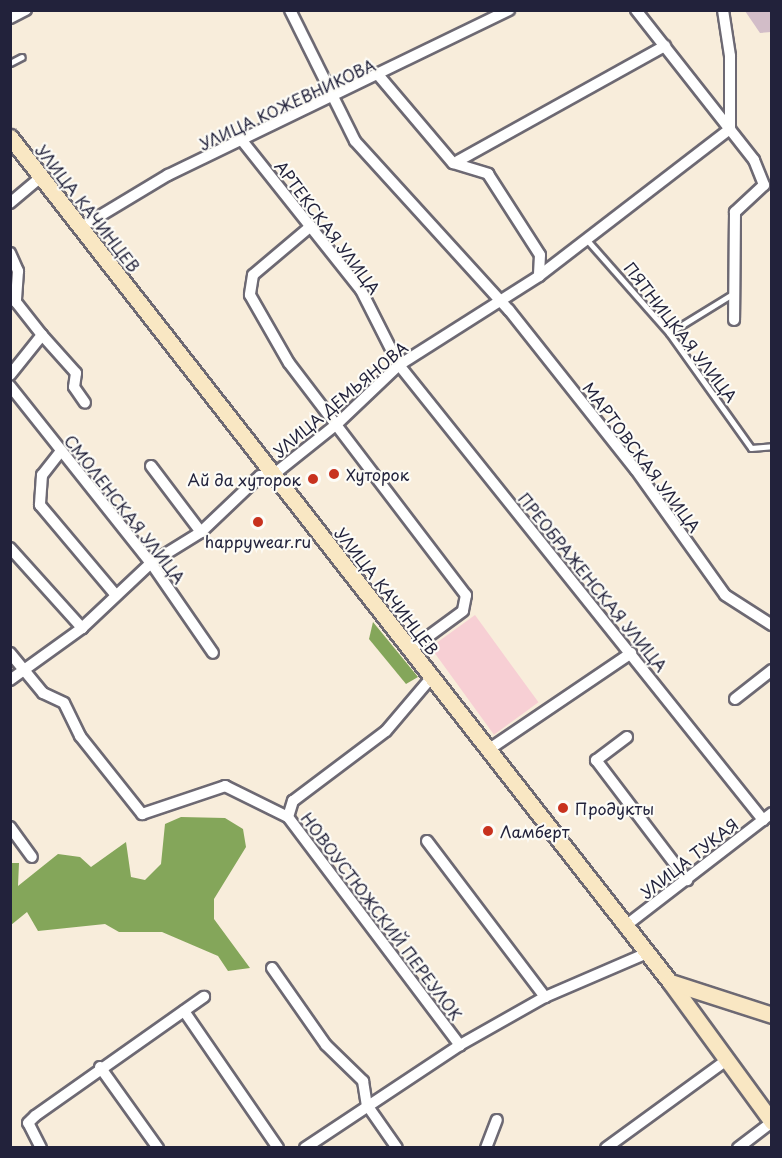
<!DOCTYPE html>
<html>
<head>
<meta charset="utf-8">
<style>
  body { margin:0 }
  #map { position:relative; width:782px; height:1158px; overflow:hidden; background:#f8eddb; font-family:"Playpen Sans",sans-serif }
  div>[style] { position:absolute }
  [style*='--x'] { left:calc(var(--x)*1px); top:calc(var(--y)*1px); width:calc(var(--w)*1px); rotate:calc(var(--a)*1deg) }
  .built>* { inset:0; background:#f7cfd4; transform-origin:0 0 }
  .industrial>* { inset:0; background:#d2bdc8 }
  .forest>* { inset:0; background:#84a65a }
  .roads { filter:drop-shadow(2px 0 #6d6973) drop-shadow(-2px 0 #6d6973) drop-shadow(0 2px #6d6973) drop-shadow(0 -2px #6d6973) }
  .lane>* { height:5px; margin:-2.5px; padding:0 2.5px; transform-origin:2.5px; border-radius:2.5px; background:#fff }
  .street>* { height:10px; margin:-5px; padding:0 5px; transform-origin:5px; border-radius:5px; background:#fff }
  .secondary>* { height:15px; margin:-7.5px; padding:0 7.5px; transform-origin:7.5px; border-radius:7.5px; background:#f9e7c3 }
  .dots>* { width:16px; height:16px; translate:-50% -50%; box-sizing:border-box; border:3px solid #fdfcf7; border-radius:50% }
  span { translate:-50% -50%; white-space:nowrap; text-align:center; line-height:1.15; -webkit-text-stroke:4.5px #fdfcf7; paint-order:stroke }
  .street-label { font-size:16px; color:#22223b }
  .poi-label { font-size:16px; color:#22223b }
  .left { translate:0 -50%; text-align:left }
  .right { translate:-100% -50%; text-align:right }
  .frame { position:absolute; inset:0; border:12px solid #22223b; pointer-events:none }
</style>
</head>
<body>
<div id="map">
  <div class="built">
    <div style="left:475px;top:615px;width:108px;height:55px;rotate:54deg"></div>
  </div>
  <div class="industrial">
    <div style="clip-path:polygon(745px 11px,771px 11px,771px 32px,760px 33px)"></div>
  </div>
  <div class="forest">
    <div style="clip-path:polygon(373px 622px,418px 677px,406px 684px,369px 639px)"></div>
    <div style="clip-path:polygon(181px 817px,225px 818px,243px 829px,246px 847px,214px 899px,214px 919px,250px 968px,228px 971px,218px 956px,162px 932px,119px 932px,105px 924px,38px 931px,27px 912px,11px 925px,11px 863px,19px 863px,18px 886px,58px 854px,80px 857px,91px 867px,126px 842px,131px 877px,145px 880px,161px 864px,165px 824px)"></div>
  </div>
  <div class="roads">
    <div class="lane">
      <div style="--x:10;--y:63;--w:13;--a:-27"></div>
      <div style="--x:587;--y:240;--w:124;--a:48.6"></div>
      <div style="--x:669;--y:333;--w:141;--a:54.5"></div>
      <div style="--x:751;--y:448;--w:21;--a:-5"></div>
      <div style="--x:669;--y:333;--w:76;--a:-31.6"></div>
    </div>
    <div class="street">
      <div style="--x:290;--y:10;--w:146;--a:63.6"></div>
      <div style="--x:355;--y:141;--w:229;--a:47.7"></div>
      <div style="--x:509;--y:310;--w:204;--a:51.6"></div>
      <div style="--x:636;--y:470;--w:153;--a:54.5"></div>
      <div style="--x:725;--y:595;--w:56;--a:32.6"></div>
      <div style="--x:636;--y:10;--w:191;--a:51.8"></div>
      <div style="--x:754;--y:160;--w:27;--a:68"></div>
      <div style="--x:764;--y:185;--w:40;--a:137"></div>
      <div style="--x:735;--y:212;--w:108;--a:90.5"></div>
      <div style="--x:723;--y:10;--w:47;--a:81.3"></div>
      <div style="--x:730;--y:56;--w:73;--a:90"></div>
      <div style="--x:10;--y:18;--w:18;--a:-27"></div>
      <div style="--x:380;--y:77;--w:113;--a:49.7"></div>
      <div style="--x:453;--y:163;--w:37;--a:17"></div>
      <div style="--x:488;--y:174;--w:96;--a:57.3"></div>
      <div style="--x:540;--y:255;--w:21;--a:93"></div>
      <div style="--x:244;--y:143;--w:188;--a:51.5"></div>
      <div style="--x:361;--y:290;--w:84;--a:63.1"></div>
      <div style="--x:399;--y:365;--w:583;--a:51.34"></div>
      <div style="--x:458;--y:161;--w:237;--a:-29.1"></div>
      <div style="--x:10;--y:203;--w:40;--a:-40"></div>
      <div style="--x:311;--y:226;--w:76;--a:139.8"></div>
      <div style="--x:253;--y:275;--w:20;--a:99"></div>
      <div style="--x:250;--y:295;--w:78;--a:60.2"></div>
      <div style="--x:289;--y:363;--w:292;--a:52.7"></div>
      <div style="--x:466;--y:595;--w:16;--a:101"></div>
      <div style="--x:463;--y:611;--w:66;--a:143.7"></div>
      <div style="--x:80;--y:228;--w:103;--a:-31.1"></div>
      <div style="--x:168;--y:175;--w:379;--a:-25.8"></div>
      <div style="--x:10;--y:253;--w:20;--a:66"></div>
      <div style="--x:18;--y:271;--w:31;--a:94"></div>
      <div style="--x:16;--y:302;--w:42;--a:51.8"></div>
      <div style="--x:42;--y:335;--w:51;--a:128.7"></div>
      <div style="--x:42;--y:335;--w:51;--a:48.2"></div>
      <div style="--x:76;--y:373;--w:14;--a:98"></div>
      <div style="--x:74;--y:387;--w:19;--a:55"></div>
      <div style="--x:10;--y:386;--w:226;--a:51.5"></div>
      <div style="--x:151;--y:563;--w:109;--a:55.4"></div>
      <div style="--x:61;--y:451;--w:31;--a:128"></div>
      <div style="--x:42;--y:475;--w:30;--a:94"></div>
      <div style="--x:40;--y:505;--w:116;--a:49.9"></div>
      <div style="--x:151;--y:466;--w:83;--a:52.9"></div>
      <div style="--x:10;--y:548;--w:108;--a:48"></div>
      <div style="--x:10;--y:653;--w:52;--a:50.5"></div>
      <div style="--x:43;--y:693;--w:23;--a:25"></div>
      <div style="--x:64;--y:703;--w:37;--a:64"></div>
      <div style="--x:80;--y:736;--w:100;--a:51.5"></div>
      <div style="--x:142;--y:814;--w:88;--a:-18.6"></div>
      <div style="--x:225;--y:786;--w:70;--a:26.2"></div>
      <div style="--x:288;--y:817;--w:286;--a:53"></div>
      <div style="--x:10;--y:680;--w:89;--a:-35.8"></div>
      <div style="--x:82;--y:628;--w:95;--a:-43.3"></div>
      <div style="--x:151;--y:563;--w:59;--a:-31.8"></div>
      <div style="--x:201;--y:532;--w:81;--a:-43.5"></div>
      <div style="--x:260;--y:476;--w:13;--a:-4"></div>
      <div style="--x:273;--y:475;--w:82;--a:-38.6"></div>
      <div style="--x:337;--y:424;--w:86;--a:-43.6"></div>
      <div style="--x:399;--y:365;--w:166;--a:-32.4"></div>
      <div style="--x:539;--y:276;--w:241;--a:-37.6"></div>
      <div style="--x:735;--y:699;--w:47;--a:-38.1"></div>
      <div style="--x:627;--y:737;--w:39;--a:143"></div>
      <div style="--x:596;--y:760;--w:151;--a:52.8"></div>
      <div style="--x:488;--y:750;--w:173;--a:-34.1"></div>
      <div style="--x:288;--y:817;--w:17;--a:-73"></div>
      <div style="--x:293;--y:801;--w:116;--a:-37"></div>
      <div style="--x:386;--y:731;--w:70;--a:-49.7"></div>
      <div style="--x:10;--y:827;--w:37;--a:54"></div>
      <div style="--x:427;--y:841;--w:196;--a:52.9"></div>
      <div style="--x:624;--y:927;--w:187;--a:-37.6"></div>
      <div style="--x:272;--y:968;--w:94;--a:55"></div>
      <div style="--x:326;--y:1045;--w:52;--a:44.2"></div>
      <div style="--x:363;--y:1081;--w:24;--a:81"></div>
      <div style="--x:367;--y:1105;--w:52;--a:55.1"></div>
      <div style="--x:184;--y:1011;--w:166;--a:55.5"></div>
      <div style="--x:100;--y:1067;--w:100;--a:54.4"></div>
      <div style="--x:41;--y:1148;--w:28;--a:-117"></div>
      <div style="--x:28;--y:1123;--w:10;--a:-45"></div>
      <div style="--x:35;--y:1116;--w:207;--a:-35.2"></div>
      <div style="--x:305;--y:1148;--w:186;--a:-33.6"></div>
      <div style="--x:460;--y:1045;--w:98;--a:-29.5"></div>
      <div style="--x:545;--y:997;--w:109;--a:-23.3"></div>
      <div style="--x:486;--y:1148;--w:30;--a:-69"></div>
      <div style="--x:606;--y:1148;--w:146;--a:-36.1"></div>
      <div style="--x:738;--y:1148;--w:43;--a:-37.4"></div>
    </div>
    <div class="secondary">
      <div style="--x:10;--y:137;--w:1072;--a:52.01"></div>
      <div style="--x:670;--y:982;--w:173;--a:53.9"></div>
      <div style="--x:670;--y:982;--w:107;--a:17.9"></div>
    </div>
  </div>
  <div class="dots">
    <div style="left:334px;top:474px;background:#c8321e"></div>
    <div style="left:313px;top:479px;background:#c8321e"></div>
    <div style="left:258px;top:522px;background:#c8321e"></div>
    <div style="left:563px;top:808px;background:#c8321e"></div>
    <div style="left:488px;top:831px;background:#c8321e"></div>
  </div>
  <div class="street-label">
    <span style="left:287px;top:104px;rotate:-25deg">УЛИЦА КОЖЕВНИКОВА</span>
    <span style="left:88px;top:208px;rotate:52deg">УЛИЦА КАЧИНЦЕВ</span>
    <span style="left:328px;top:227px;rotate:53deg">АРТЕКСКАЯ УЛИЦА</span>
    <span style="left:681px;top:332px;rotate:52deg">ПЯТНИЦКАЯ УЛИЦА</span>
    <span style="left:340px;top:399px;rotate:-40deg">УЛИЦА ДЕМЬЯНОВА</span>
    <span style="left:642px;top:457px;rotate:53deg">МАРТОВСКАЯ УЛИЦА</span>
    <span style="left:125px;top:509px;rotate:52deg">СМОЛЕНСКАЯ УЛИЦА</span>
    <span style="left:593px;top:582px;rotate:51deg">ПРЕОБРАЖЕНСКАЯ УЛИЦА</span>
    <span style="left:387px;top:591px;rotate:52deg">УЛИЦА КАЧИНЦЕВ</span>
    <span style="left:689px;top:858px;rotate:-38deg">УЛИЦА ТУКАЯ</span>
    <span style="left:382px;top:916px;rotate:53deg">НОВОУСТЮЖСКИЙ ПЕРЕУЛОК</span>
  </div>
  <div class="poi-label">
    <span class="left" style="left:346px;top:474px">Хуторок</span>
    <span class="right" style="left:301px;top:479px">Ай да хуторок</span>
    <span style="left:258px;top:541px">happywear.ru</span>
    <span class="left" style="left:575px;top:808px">Продукты</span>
    <span class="left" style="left:500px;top:831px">Ламберт</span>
  </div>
  <div class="frame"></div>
</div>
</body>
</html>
